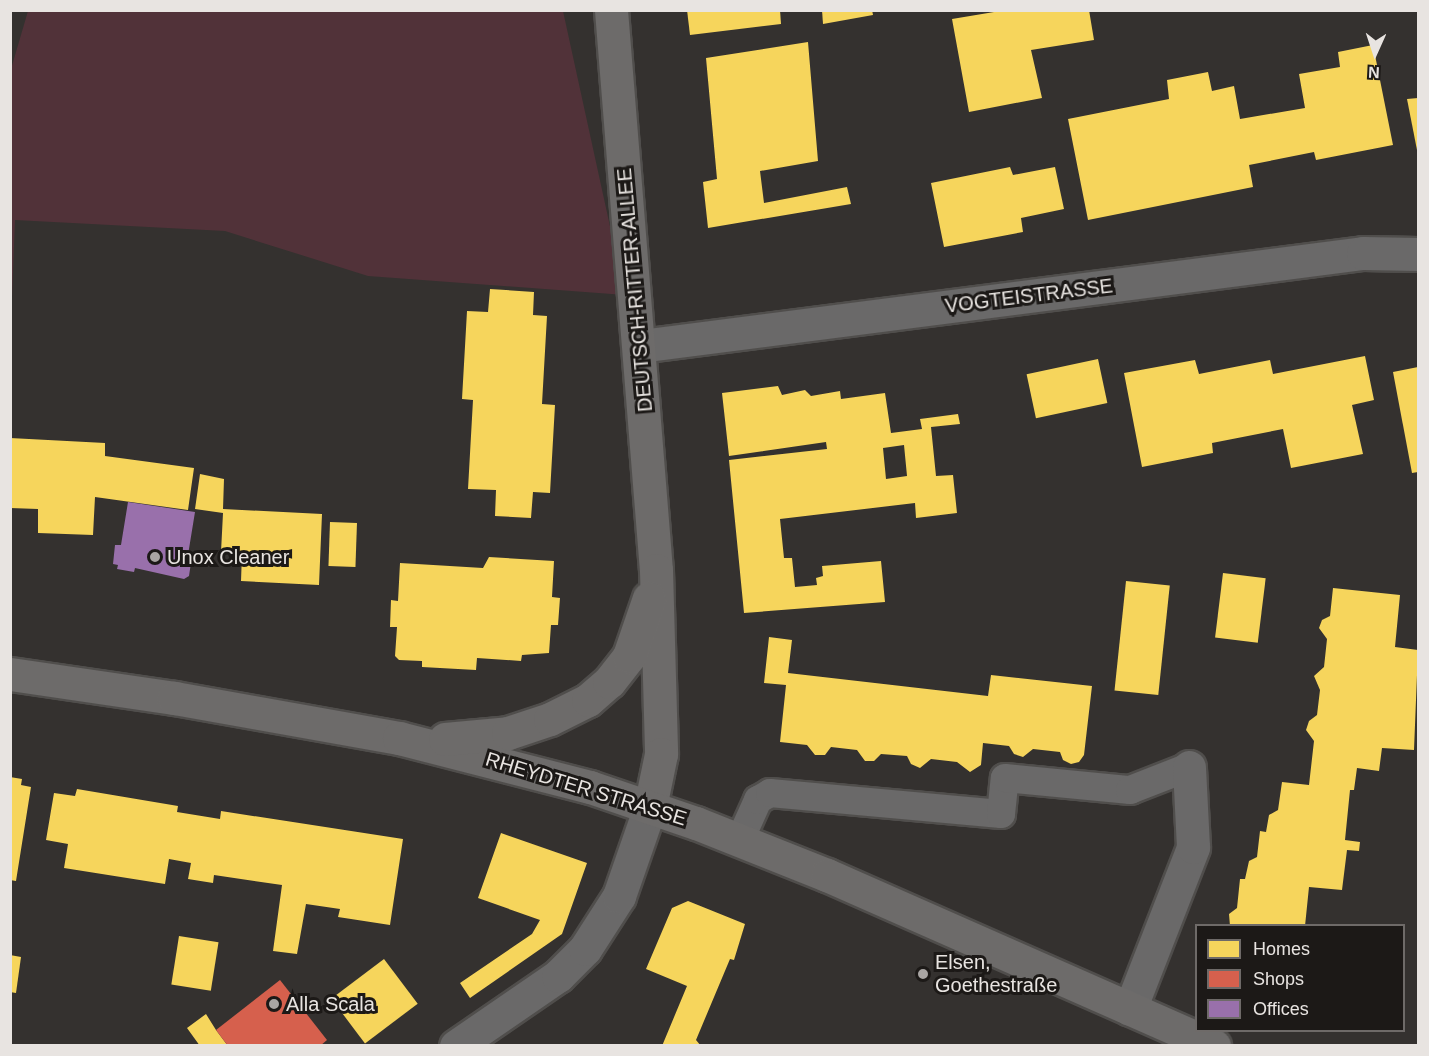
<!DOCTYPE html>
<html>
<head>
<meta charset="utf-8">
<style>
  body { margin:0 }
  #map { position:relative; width:1429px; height:1056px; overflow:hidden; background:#34312f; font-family:Arial,sans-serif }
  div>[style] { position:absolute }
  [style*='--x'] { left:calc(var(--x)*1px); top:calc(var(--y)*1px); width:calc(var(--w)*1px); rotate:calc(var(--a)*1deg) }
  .green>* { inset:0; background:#513239 }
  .homes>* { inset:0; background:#f6d55c; transform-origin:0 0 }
  .shops>* { inset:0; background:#d6604d }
  .offices>* { inset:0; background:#9970ab }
  .roads { filter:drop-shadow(2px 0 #504e4c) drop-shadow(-2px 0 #504e4c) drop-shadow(0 2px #504e4c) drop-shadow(0 -2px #504e4c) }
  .lane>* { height:28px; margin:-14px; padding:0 14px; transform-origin:14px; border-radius:14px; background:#6a6969 }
  .street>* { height:33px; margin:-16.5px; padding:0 16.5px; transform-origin:16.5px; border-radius:16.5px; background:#6a6969 }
  .secondary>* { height:33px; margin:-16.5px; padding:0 16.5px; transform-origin:16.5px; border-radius:16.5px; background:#6d6b6a }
  .dots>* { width:16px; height:16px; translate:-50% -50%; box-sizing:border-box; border:3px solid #1c1917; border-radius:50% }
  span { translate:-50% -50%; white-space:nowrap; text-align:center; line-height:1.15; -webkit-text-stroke:6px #1c1917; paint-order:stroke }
  .street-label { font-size:20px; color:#e8e4e1 }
  .poi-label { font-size:20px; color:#e8e4e1 }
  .left { translate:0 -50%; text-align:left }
  .frame { position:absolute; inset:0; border:12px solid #e8e4e1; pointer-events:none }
  .legend { position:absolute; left:1195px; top:924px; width:210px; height:108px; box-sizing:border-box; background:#1c1917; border:2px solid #6e6a68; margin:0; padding:8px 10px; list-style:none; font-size:18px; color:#e8e4e1 }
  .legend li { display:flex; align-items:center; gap:12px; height:30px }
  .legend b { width:30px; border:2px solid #6e6a68 }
  .north { position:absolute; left:1345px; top:24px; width:60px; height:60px; -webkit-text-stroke:4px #1c1917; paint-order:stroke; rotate:183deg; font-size:16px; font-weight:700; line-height:24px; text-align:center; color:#e8e4e1 }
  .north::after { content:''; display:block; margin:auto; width:21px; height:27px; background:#e8e4e1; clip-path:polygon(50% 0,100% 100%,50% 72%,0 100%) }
</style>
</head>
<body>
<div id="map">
  <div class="green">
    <div style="clip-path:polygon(28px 11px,563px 11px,625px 295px,368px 276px,225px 231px,15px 220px,11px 324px,11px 69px)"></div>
  </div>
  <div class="homes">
    <div style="clip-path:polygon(687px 10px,780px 10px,781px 24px,690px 35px)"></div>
    <div style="clip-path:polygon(822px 10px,872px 10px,873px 15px,823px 24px)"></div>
    <div style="clip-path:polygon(1006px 10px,1089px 10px,1094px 40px,1031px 50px,1042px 98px,969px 112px,952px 19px)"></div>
    <div style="clip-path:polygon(808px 42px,818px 161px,760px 171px,764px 203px,847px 187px,851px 204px,708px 228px,703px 182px,717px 179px,706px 58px)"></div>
    <div style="clip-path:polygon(1373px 45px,1393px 145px,1316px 160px,1314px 152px,1249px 165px,1253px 187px,1088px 220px,1068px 119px,1169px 99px,1167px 80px,1208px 72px,1212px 91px,1234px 86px,1240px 119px,1305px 108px,1299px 74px,1340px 67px,1338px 52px)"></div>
    <div style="clip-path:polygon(1418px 98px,1418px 150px,1417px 150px,1407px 99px)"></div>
    <div style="clip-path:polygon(1010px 167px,1013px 175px,1055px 167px,1064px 209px,1021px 218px,1023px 232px,944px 247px,931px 183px)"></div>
    <div style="clip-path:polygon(490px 289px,534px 292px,533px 315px,547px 316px,542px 404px,555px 405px,550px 493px,533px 492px,531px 518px,495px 516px,496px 490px,468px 489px,473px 400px,462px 399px,467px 311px,488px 312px)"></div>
    <div style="clip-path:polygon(1365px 356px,1374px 400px,1352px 405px,1363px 454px,1291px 468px,1283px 429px,1212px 443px,1213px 453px,1142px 467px,1124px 373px,1195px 360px,1199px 374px,1270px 360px,1273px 374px)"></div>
    <div style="left:1098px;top:359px;width:45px;height:73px;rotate:78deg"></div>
    <div style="clip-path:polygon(1418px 367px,1418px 472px,1412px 473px,1393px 372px)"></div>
    <div style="clip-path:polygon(evenodd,778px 386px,782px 395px,805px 390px,811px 396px,840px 391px,841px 399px,885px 393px,891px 433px,922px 429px,920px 419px,958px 414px,960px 424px,931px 427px,936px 476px,953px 475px,957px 513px,916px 518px,915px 503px,780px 519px,784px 558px,792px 558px,795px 587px,817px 585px,816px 578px,823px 576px,822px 566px,881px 561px,885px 602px,744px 613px,729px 460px,827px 449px,826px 442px,729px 456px,722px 393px,778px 386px,904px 445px,907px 476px,886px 479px,883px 448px,904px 445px)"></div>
    <div style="clip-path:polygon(10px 438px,105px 443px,105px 456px,194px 468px,188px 510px,95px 497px,93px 535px,38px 533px,38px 509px,10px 508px)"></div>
    <div style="clip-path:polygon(200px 474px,224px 479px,223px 509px,322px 514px,319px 585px,241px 581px,242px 553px,221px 552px,223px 513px,195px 509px)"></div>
    <div style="left:330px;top:522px;width:27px;height:44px;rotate:2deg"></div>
    <div style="clip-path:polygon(489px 557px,554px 561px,552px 597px,560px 598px,558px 625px,551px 625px,549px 653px,522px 655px,521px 661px,477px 658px,476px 670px,422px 667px,422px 661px,399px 660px,395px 656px,397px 627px,390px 627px,391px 600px,398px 601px,400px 563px,483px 568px)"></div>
    <div style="left:1223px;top:573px;width:43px;height:65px;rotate:7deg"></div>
    <div style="left:1126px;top:581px;width:44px;height:110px;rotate:6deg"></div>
    <div style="clip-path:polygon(1333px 588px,1400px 595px,1395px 647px,1418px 650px,1414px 750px,1382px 748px,1379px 771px,1357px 768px,1354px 790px,1350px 790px,1345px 840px,1360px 842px,1359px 851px,1347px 850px,1342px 890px,1309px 887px,1305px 926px,1230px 926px,1229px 914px,1237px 908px,1240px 879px,1245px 879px,1249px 861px,1257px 857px,1260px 831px,1266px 832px,1269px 815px,1278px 810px,1282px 782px,1309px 785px,1314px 741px,1306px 730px,1309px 721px,1317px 715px,1320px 690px,1314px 676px,1324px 667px,1327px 639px,1319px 628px,1322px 620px,1330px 616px)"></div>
    <div style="clip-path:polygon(769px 637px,792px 640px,788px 673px,988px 696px,991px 675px,1092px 686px,1084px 755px,1079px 762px,1071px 764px,1063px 760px,1060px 752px,1033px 749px,1023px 757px,1014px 754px,1009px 746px,983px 743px,981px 765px,970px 772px,957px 762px,931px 759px,920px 768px,911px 764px,907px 756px,881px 754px,874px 761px,865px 761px,857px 750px,831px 747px,825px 755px,815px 755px,807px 745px,780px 742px,786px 685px,764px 683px)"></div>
    <div style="clip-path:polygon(10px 777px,22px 779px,21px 785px,31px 787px,16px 881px,10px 880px)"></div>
    <div style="clip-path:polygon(77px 789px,178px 806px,177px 812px,220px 819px,221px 811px,403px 839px,390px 925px,338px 917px,340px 909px,306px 904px,297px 954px,273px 951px,282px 885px,214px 875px,213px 883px,188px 879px,191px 863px,169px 859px,165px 884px,64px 868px,68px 844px,46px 840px,54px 793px,75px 796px)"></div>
    <div style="clip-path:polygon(501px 833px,587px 863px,562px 934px,470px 998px,460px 983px,532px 934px,540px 920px,478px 898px)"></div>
    <div style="clip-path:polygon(688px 901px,745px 924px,734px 960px,730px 959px,696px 1040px,701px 1046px,662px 1046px,687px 986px,646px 969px,672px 908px)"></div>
    <div style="left:179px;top:936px;width:40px;height:49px;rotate:9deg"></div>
    <div style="clip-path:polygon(10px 955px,21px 957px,16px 993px,10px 992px)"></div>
    <div style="left:384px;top:959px;width:56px;height:66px;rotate:53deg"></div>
    <div style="clip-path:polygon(206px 1014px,216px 1030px,228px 1046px,200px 1046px,187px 1028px)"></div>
  </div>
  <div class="shops">
    <div style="clip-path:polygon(280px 980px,327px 1040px,320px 1046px,228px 1046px,216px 1030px)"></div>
  </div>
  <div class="offices">
    <div style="clip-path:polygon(128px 502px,195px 512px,188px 555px,192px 556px,189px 576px,184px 579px,135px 568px,134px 572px,117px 569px,118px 565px,113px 564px,115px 545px,121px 545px)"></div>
  </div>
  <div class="roads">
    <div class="lane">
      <div style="--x:740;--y:840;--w:44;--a:-65.8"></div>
      <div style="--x:758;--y:800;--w:14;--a:-30"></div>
      <div style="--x:770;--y:793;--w:232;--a:5.2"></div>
      <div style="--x:1001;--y:814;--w:36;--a:-84"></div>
      <div style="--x:1005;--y:778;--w:126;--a:5.5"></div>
      <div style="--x:1130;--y:790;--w:63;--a:-21.3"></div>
    </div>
    <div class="street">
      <div style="--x:640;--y:346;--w:729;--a:-7.33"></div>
      <div style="--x:1363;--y:253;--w:55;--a:1"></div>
      <div style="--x:1130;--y:1009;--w:174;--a:-68.7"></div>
      <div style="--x:1193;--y:847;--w:80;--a:-92.9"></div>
      <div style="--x:456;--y:1046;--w:124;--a:-34.5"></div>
      <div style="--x:558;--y:976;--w:38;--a:-45"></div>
      <div style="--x:585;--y:949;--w:63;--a:-57.3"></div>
      <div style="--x:619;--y:896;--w:94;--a:-70.8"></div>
    </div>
    <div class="secondary">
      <div style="--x:611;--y:10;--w:562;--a:85.41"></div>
      <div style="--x:656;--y:570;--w:184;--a:88.4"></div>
      <div style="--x:661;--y:754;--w:54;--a:101.7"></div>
      <div style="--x:10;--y:674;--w:166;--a:8.3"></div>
      <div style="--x:174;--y:698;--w:229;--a:10.1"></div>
      <div style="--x:399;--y:738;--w:197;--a:14.4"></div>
      <div style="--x:590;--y:787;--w:112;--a:18.8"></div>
      <div style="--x:696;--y:823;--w:141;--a:21.7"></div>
      <div style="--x:827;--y:875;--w:423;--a:23.8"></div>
      <div style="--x:445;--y:739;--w:63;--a:-5.4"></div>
      <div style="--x:508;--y:733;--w:44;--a:-18.4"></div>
      <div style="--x:550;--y:719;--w:42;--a:-26.6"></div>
      <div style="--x:588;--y:700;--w:28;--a:-41"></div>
      <div style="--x:609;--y:682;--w:33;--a:-52"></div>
      <div style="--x:629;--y:656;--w:61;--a:-71"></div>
    </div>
  </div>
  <div class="dots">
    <div style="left:155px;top:557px;background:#a9a5a3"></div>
    <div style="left:923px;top:974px;background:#a9a5a3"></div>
    <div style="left:274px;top:1004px;background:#a9a5a3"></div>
  </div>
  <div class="street-label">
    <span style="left:635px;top:290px;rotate:-95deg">DEUTSCH-RITTER-ALLEE</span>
    <span style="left:1029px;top:296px;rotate:-7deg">VOGTEISTRASSE</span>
    <span style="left:586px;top:789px;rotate:17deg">RHEYDTER STRASSE</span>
  </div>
  <div class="poi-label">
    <span class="left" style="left:167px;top:557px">Unox Cleaner</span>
    <span class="left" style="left:935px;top:974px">Elsen,<br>Goethestraße</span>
    <span class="left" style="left:286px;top:1004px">Alla Scala</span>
  </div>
  <div class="frame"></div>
  <ul class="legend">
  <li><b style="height:16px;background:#f6d55c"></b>Homes</li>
  <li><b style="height:16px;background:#d6604d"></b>Shops</li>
  <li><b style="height:16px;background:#9970ab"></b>Offices</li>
  </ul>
  <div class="north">N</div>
</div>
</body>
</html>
